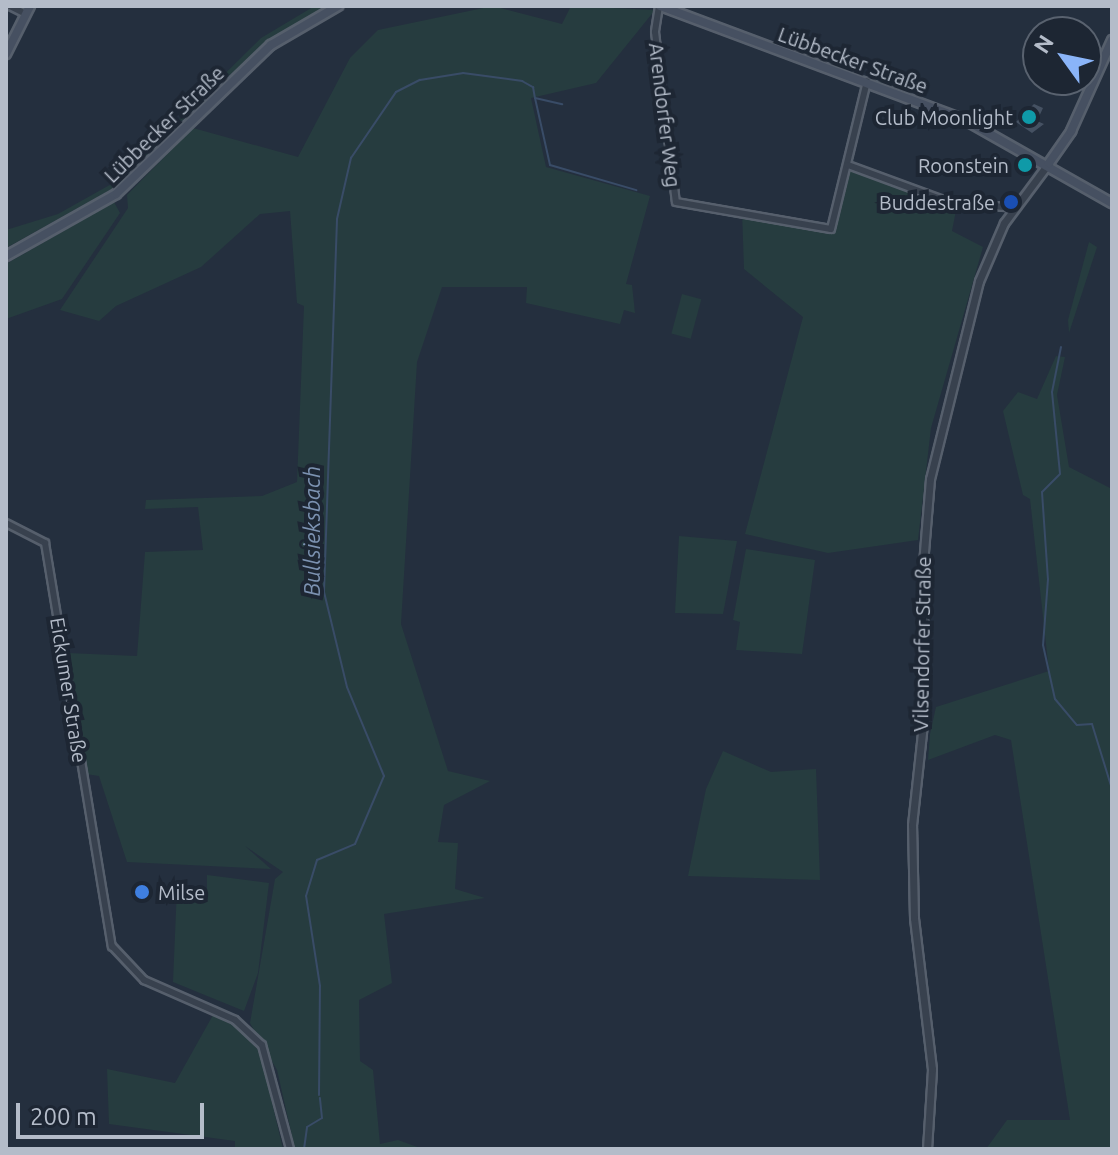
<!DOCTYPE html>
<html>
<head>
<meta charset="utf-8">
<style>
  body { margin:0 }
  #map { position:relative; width:1118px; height:1155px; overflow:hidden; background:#242f3e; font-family:Ubuntu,sans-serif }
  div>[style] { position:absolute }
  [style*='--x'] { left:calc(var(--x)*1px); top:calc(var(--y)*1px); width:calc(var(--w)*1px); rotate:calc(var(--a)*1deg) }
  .green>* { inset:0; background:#263c3f; transform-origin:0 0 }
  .stream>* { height:2px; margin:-1px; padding:0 1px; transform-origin:1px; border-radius:1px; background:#394c67 }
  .building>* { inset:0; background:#455162 }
  .roads { filter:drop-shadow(2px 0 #565f6c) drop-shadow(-2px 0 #565f6c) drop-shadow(0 2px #565f6c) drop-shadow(0 -2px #565f6c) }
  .minor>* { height:6px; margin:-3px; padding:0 3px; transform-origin:3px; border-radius:3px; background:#38414e }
  .tertiary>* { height:7px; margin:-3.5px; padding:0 3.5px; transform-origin:3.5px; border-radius:3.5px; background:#38414e }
  .secondary>* { height:8px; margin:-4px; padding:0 4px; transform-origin:4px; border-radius:4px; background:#465061 }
  .dots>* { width:22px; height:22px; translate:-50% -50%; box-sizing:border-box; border:4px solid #1d2633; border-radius:50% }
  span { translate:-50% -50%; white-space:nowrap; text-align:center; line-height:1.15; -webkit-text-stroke:8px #1d2633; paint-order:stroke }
  .street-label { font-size:20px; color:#b4bcc9 }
  .poi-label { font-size:20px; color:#b4bcc9 }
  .right { translate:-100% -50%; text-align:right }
  .left { translate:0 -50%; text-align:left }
  .water-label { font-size:22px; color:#7c92b1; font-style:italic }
  .frame { position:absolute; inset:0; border:8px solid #b4bcc9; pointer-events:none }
  .north { position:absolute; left:1022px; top:16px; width:80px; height:80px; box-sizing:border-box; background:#1d2633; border:2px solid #59626f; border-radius:50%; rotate:303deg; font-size:22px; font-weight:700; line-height:32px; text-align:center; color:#b4bcc9 }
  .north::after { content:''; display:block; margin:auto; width:28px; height:36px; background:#8ab4f8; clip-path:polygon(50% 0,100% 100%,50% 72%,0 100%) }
  .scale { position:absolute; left:16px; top:1103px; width:188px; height:36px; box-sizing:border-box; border:4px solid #b4bcc9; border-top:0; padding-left:10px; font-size:24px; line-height:28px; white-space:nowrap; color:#b4bcc9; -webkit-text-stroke:6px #1d2633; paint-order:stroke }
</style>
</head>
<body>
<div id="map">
  <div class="green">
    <div style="clip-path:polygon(326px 6px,228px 76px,112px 189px,6px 248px,6px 230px,58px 214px,115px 182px,261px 38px,313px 7px)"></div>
    <div style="clip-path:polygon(493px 6px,562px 24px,571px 6px,655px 10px,596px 83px,531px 98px,546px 167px,650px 196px,626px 284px,632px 285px,635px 313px,624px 310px,620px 324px,526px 303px,527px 287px,442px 287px,417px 362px,401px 624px,448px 771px,490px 781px,444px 805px,438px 842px,458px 843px,455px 889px,485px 898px,384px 914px,392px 983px,359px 1000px,360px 1061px,373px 1070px,380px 1144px,398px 1140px,423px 1149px,295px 1149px,277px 1070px,250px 1023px,275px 879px,283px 872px,245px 846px,271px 869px,127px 862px,99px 776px,86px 774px,67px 653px,137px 656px,145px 552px,203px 550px,198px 507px,145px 509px,146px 500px,262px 496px,297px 482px,304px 306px,297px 303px,290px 211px,260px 214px,201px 267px,116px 306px,99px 321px,60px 310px,128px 208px,127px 195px,193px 128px,298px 157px,350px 58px,378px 30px)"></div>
    <div style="clip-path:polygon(845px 167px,957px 205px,952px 231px,983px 247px,931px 428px,918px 540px,828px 553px,745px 534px,803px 317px,744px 269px,742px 211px,830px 226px)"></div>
    <div style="clip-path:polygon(114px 202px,120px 213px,62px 299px,6px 319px,6px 264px)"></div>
    <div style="clip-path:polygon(1089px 242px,1097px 247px,1069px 333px,1068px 320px)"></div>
    <div style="left:682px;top:294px;width:20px;height:41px;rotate:15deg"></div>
    <div style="clip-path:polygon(1056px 356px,1065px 357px,1057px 395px,1069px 467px,1112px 489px,1112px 1149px,986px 1149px,1007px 1120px,1070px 1120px,1011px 740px,995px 735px,928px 760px,930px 734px,936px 707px,1049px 671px,1030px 499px,1023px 495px,1003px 411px,1018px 392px,1037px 399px)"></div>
    <div style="clip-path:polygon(679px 536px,737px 541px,723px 614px,675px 613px)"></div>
    <div style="clip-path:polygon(746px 549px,815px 560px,802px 654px,736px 650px,740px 622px,733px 620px)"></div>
    <div style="clip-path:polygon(723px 751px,771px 772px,816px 769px,820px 880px,688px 876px,706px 789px)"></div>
    <div style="clip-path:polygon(207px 875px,269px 883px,258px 973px,244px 1011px,173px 982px,177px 888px,207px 889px)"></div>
    <div style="clip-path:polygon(213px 1015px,238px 1027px,260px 1052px,283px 1149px,235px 1149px,235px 1141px,109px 1124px,107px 1069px,175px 1083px)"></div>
  </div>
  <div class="stream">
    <div style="--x:535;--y:98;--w:69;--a:77.4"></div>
    <div style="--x:550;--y:165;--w:90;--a:16.2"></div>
    <div style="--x:1061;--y:347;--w:46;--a:101.3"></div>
    <div style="--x:1052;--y:392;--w:82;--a:84.4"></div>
    <div style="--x:1060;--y:474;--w:25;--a:135"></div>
    <div style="--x:1042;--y:492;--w:87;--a:86.1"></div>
    <div style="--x:1048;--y:579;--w:66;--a:94.3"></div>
    <div style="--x:1043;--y:645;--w:55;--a:77.5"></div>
    <div style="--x:1055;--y:699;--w:34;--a:50"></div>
    <div style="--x:1077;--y:725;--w:15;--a:-4"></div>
    <div style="--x:1092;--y:724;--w:68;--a:72.9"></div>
    <div style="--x:1112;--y:839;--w:9;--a:90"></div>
    <div style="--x:319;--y:1095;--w:109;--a:-89.5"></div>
    <div style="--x:320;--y:986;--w:91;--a:-98.8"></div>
    <div style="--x:306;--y:896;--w:38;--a:-73"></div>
    <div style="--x:317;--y:860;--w:41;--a:-22.8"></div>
    <div style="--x:355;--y:844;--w:74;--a:-66.9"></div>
    <div style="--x:384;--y:776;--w:96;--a:-112.6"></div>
    <div style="--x:347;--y:687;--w:98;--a:-103.6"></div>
    <div style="--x:324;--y:592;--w:373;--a:-88"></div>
    <div style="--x:337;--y:219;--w:63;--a:-77.1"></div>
    <div style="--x:351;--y:158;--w:80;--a:-55.7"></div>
    <div style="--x:396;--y:92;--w:27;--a:-27"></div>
    <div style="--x:420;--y:80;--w:44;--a:-9.2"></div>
    <div style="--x:463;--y:73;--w:60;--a:7.7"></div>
    <div style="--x:522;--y:81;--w:13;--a:29"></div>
    <div style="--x:533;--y:87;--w:11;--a:80"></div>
    <div style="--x:535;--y:98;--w:28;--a:13"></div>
    <div style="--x:304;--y:1149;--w:22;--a:-82"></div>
    <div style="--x:307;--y:1127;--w:17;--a:-31"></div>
    <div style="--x:322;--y:1118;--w:20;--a:-96"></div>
  </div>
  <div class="building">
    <div style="clip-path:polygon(1034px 104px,1043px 108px,1037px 121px,1044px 124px,1032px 133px,1016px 122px)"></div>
  </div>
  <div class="roads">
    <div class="minor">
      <div style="--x:10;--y:6;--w:18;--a:27"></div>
      <div style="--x:659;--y:6;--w:26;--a:99"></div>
      <div style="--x:655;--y:32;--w:171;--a:83"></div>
      <div style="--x:676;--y:202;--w:157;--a:9.9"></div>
      <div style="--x:831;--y:229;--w:152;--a:-76.3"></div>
      <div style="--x:848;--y:165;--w:104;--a:20.2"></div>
      <div style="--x:946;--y:201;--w:68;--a:5.9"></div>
      <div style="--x:6;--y:523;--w:44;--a:27.1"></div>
      <div style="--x:45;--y:543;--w:409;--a:80.6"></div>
      <div style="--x:112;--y:946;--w:47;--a:46.7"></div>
      <div style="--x:144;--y:980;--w:99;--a:23.7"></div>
      <div style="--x:235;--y:1020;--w:37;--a:43"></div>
      <div style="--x:262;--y:1045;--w:108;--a:74.9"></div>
    </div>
    <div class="tertiary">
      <div style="--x:927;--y:1149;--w:80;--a:-86.4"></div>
      <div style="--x:932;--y:1069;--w:152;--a:-96.8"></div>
      <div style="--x:914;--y:918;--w:93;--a:-91.2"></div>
      <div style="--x:912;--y:825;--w:120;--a:-83.8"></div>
      <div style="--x:925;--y:706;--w:142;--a:-90.8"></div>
      <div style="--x:923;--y:564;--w:85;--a:-85.3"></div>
      <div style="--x:930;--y:479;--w:204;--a:-76.1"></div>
      <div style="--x:979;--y:281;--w:63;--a:-66.7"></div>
      <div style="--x:1004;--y:223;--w:74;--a:-53.3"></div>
    </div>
    <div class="secondary">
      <div style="--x:660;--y:6;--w:326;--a:20.5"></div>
      <div style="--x:965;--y:120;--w:169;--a:29.5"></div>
      <div style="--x:6;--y:54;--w:54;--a:-63.4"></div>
      <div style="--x:1049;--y:163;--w:39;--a:-55"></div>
      <div style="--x:1071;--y:131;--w:100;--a:-65.7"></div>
      <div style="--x:6;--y:256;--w:126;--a:-29.4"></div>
      <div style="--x:116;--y:194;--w:215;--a:-43.9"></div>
      <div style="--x:271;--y:45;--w:78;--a:-30.2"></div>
    </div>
  </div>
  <div class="dots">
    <div style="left:1029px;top:117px;background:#0f9aa8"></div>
    <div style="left:1025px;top:165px;background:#0f9aa8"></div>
    <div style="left:1011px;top:202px;background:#1a4fb4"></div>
    <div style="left:142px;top:892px;background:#3f7fe0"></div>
  </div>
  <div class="street-label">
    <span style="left:853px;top:60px;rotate:20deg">Lübbecker Straße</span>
    <span style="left:665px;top:115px;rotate:83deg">Arendorfer Weg</span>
    <span style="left:164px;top:124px;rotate:-44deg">Lübbecker Straße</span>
    <span style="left:922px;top:644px;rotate:-89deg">Vilsendorfer Straße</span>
    <span style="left:69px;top:690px;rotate:81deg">Eickumer Straße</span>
  </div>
  <div class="poi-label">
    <span class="right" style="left:1013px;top:117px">Club Moonlight</span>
    <span class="right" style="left:1009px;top:165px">Roonstein</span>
    <span class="right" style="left:995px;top:202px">Buddestraße</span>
    <span class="left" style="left:158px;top:892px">Milse</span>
  </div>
  <div class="water-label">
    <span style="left:312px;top:531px;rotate:-90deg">Bullsieksbach</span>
  </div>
  <div class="frame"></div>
  <div class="north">N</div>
  <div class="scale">200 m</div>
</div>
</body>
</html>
